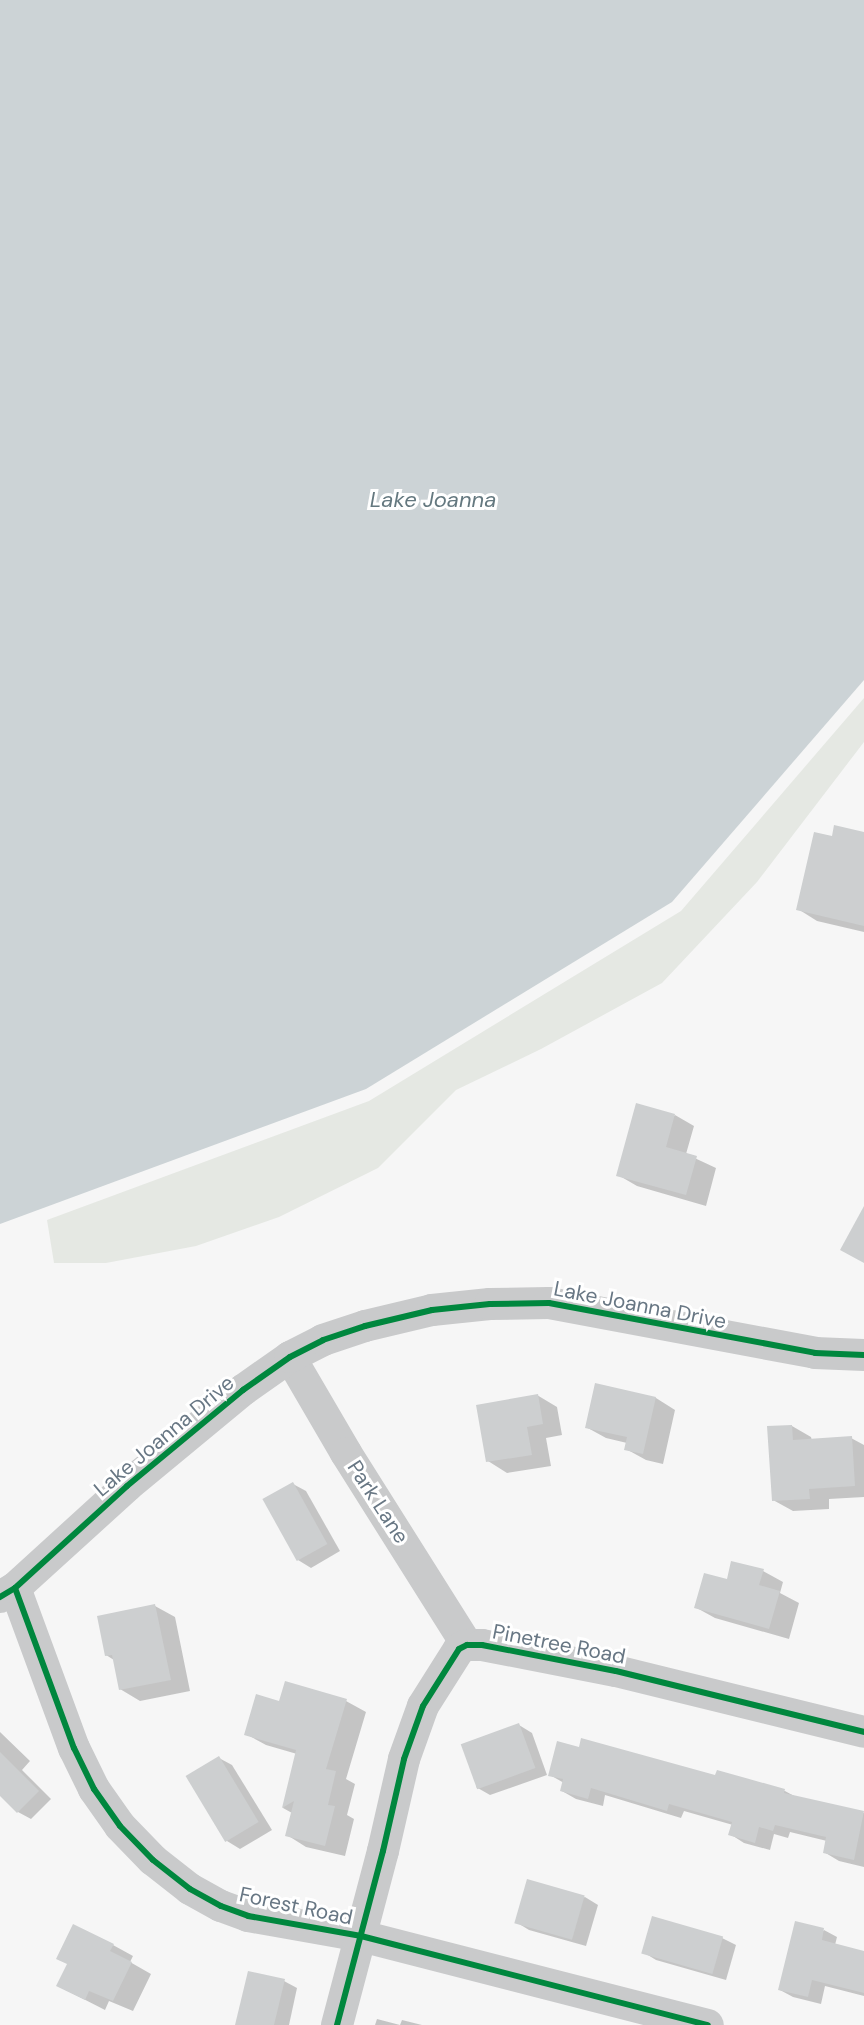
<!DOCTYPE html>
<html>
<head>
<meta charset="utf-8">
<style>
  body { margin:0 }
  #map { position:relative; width:864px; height:2025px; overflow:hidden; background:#f6f6f6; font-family:"DM Sans",sans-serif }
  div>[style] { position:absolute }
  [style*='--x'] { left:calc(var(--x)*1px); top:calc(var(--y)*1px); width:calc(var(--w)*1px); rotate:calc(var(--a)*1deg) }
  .green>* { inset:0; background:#e5e8e3 }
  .water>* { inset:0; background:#ccd3d6 }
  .shadow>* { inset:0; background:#0003 }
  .building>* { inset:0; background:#cdcfd0; transform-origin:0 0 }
  .minor>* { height:32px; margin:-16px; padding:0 16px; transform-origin:16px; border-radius:16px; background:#c9cacb }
  .cycleway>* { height:6px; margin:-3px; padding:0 3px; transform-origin:3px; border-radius:3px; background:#00873e }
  span { translate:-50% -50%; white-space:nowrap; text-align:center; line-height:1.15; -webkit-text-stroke:6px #fff; paint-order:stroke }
  .street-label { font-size:21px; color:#687784 }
  .water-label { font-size:22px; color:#64787f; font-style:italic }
</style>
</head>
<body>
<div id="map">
  <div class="green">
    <div style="clip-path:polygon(864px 698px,864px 742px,757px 882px,662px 983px,541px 1049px,456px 1090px,378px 1168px,279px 1217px,196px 1246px,106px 1263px,54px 1263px,47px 1220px,369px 1101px,681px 911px)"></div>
  </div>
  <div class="water">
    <div style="clip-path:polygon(0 0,864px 0,864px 680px,672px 902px,366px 1089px,0 1224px)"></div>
  </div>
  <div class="shadow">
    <div style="clip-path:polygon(864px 834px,864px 932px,817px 921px,798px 909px,833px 838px)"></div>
    <div style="clip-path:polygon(675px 1115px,694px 1126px,686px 1154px,716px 1168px,706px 1206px,637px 1186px,618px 1175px)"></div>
    <div style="clip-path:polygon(596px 1384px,656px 1398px,675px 1410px,663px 1464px,646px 1460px,626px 1449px,627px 1443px,606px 1438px,586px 1427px)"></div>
    <div style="clip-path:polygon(537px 1395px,557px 1407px,562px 1435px,546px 1438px,551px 1466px,507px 1473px,488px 1461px)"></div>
    <div style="clip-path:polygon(792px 1426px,811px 1437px,812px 1441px,851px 1438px,864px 1445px,864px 1497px,829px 1499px,829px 1509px,793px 1511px,773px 1500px)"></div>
    <div style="clip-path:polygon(293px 1484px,306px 1491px,340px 1551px,311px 1568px,298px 1560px)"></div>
    <div style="clip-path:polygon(763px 1571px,783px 1582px,780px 1593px,799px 1603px,789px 1639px,715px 1618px,695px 1607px,728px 1581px)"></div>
    <div style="clip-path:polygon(155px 1606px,175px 1617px,190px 1691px,140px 1701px,120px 1689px,114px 1660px,106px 1655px)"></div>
    <div style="clip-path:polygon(346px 1701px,366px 1712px,346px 1779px,355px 1784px,347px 1815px,354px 1819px,345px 1856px,306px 1847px,287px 1835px,292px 1813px,283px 1808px,297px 1754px,266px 1745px,246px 1734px,280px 1703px)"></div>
    <div style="clip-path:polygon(519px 1725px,532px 1733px,547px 1775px,490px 1795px,476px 1787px)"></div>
    <div style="clip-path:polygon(0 1732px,30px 1761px,22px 1770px,51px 1799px,31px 1819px,18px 1812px,0 1794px)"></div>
    <div style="clip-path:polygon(219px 1758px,232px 1765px,272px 1830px,240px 1849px,227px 1841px)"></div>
    <div style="clip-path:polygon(550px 1775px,716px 1777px,785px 1791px,796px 1797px,864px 1813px,864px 1867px,839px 1861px,824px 1852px,827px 1841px,790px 1832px,788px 1838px,774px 1834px,770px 1850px,744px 1843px,730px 1834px,733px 1825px,684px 1811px,681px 1818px,605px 1795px,603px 1806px,576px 1799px,562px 1791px,564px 1783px)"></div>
    <div style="clip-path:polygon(585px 1897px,598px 1905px,586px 1946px,529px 1930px,516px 1922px)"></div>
    <div style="clip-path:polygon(824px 1930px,837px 1937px,835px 1945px,864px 1952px,864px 1996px,825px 1986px,821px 2004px,793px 1997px,780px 1990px)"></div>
    <div style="clip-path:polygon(722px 1938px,736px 1945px,726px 1980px,656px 1960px,643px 1952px)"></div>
    <div style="clip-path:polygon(113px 1945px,133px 1956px,130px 1962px,151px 1974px,133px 2011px,109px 2001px,105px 2010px,58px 1986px,69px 1964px)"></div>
    <div style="clip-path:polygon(284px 1981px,297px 1988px,289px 2025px,236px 2025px)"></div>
    <div style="clip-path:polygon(377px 2019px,400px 2025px,402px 2020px,422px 2025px,375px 2025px)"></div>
  </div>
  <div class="building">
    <div style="clip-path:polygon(834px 825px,864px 832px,864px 926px,796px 910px,814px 832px,832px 836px)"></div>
    <div style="clip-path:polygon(636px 1103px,675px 1114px,666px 1147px,697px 1156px,686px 1195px,616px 1176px)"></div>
    <div style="clip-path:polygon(864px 1206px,864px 1263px,840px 1250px)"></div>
    <div style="clip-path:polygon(595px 1383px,656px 1397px,643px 1454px,624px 1450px,627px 1437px,585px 1428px)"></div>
    <div style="clip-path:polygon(538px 1394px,543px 1424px,527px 1427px,532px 1455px,486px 1462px,476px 1405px)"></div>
    <div style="clip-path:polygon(792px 1425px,793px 1440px,852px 1436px,855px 1486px,809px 1489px,810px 1499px,772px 1501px,767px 1426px)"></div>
    <div style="left:293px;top:1482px;width:71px;height:35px;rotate:61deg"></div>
    <div style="clip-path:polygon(731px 1561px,764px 1569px,759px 1585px,780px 1591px,769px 1629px,694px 1608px,704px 1573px,727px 1579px)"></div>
    <div style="clip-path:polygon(155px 1604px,171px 1680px,119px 1690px,112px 1655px,105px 1656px,97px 1616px)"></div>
    <div style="clip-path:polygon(285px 1681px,347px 1699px,326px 1769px,336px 1771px,328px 1805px,335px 1806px,325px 1846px,285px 1836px,294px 1801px,282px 1808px,296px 1750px,244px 1735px,256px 1694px,279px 1701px)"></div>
    <div style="left:519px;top:1723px;width:48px;height:62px;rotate:70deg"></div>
    <div style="clip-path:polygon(581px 1738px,715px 1775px,717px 1770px,785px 1789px,784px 1793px,864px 1811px,854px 1860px,823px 1853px,826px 1837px,775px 1825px,773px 1831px,759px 1827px,755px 1843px,728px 1835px,732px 1822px,669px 1804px,667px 1811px,591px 1788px,588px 1799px,560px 1791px,563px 1779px,548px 1776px,557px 1741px,579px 1747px)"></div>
    <div style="clip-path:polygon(0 1752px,39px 1791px,17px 1813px,0 1796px)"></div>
    <div style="left:219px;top:1756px;width:77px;height:39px;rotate:59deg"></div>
    <div style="left:527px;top:1879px;width:60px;height:46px;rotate:16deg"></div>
    <div style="left:652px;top:1916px;width:74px;height:39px;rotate:16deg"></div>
    <div style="clip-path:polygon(795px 1921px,824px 1928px,822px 1940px,864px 1951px,864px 1993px,812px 1980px,808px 1997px,778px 1990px)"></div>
    <div style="clip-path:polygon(73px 1924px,114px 1944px,110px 1951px,132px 1962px,113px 2001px,89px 1991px,85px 2000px,56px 1986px,67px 1964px,56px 1959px)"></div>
    <div style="clip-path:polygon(248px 1971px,285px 1979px,274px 2025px,235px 2025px)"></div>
  </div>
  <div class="minor">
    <div style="--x:290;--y:1357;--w:111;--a:59.7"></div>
    <div style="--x:346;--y:1453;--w:227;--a:57.8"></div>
    <div style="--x:15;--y:1588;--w:171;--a:69.8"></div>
    <div style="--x:74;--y:1748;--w:46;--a:64"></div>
    <div style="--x:94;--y:1789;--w:45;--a:54.9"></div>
    <div style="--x:120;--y:1826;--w:47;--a:45.9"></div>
    <div style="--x:153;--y:1860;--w:47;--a:38.1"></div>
    <div style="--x:190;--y:1889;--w:35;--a:29"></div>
    <div style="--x:221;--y:1906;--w:29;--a:20"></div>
    <div style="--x:248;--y:1916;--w:115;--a:10"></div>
    <div style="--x:361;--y:1936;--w:358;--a:14.4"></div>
    <div style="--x:0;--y:1597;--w:17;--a:-31"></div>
    <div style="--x:15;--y:1588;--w:151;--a:-42.3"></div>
    <div style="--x:127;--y:1486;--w:151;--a:-39.6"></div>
    <div style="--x:243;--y:1390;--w:57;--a:-35.1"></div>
    <div style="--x:290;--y:1357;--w:37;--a:-27"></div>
    <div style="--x:323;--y:1340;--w:44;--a:-18.4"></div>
    <div style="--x:365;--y:1326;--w:69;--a:-13.4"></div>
    <div style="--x:432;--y:1310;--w:58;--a:-5.9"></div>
    <div style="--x:490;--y:1304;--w:59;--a:-1"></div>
    <div style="--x:549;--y:1303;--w:271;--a:10.6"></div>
    <div style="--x:815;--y:1353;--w:49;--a:2.3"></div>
    <div style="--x:337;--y:2025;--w:180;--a:-75.2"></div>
    <div style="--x:383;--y:1851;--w:94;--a:-77.1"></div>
    <div style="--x:404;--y:1759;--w:56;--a:-70.3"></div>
    <div style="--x:423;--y:1706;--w:67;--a:-57.7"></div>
    <div style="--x:459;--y:1649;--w:9;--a:-27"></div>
    <div style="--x:467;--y:1645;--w:15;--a:0"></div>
    <div style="--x:482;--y:1645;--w:136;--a:11"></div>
    <div style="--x:616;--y:1671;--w:255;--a:13.8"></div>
  </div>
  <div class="cycleway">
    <div style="--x:15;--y:1588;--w:171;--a:69.8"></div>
    <div style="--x:74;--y:1748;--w:46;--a:64"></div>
    <div style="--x:94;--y:1789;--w:45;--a:54.9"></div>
    <div style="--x:120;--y:1826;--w:47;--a:45.9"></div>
    <div style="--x:153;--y:1860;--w:47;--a:38.1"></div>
    <div style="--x:190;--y:1889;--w:35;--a:29"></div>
    <div style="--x:221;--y:1906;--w:29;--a:20"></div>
    <div style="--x:248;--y:1916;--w:115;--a:10"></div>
    <div style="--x:361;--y:1936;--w:358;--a:14.4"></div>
    <div style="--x:0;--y:1597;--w:17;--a:-31"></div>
    <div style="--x:15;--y:1588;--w:151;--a:-42.3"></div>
    <div style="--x:127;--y:1486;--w:151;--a:-39.6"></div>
    <div style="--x:243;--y:1390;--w:57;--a:-35.1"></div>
    <div style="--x:290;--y:1357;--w:37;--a:-27"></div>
    <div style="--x:323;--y:1340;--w:44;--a:-18.4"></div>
    <div style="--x:365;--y:1326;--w:69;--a:-13.4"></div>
    <div style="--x:432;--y:1310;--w:58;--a:-5.9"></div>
    <div style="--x:490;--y:1304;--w:59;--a:-1"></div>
    <div style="--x:549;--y:1303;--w:271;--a:10.6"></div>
    <div style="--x:815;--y:1353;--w:49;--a:2.3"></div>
    <div style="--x:337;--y:2025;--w:180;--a:-75.2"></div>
    <div style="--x:383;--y:1851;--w:94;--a:-77.1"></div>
    <div style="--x:404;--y:1759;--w:56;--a:-70.3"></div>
    <div style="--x:423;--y:1706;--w:67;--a:-57.7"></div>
    <div style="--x:459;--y:1649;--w:9;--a:-27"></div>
    <div style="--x:467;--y:1645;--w:15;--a:0"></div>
    <div style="--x:482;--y:1645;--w:136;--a:11"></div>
    <div style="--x:616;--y:1671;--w:255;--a:13.8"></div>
  </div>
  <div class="street-label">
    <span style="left:640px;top:1305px;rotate:11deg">Lake Joanna Drive</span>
    <span style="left:164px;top:1436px;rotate:-40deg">Lake Joanna Drive</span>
    <span style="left:378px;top:1502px;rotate:57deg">Park Lane</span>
    <span style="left:559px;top:1644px;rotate:11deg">Pinetree Road</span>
    <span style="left:296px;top:1906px;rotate:12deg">Forest Road</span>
  </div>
  <div class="water-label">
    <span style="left:433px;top:500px">Lake Joanna</span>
  </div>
</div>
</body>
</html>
